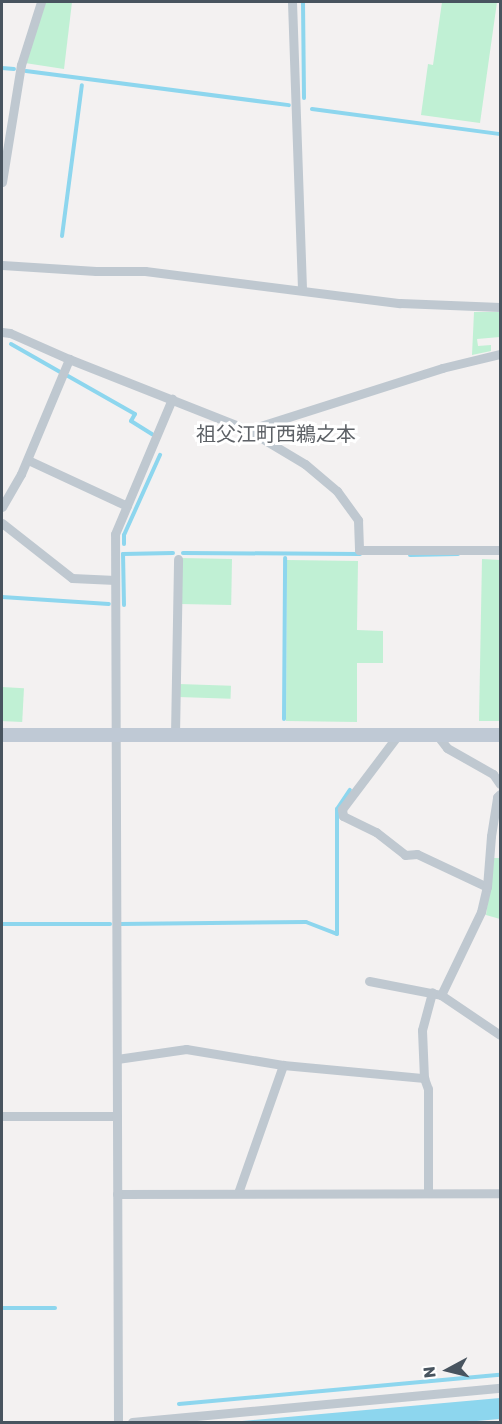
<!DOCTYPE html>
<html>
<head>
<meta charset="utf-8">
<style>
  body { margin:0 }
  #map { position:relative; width:502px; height:1424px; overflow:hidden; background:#f3f1f1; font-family:Rubik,"Noto Sans JP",sans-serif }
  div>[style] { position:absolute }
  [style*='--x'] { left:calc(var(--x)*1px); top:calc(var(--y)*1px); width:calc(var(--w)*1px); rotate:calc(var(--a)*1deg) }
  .green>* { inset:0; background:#c0f0d4; transform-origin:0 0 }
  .water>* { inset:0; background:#8dd6ee }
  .stream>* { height:4px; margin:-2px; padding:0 2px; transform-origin:2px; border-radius:2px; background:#8dd6ee }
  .street>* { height:9px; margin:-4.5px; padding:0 4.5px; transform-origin:4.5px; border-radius:4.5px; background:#bfc8d0 }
  .secondary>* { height:14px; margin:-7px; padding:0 7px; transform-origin:7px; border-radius:7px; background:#bfc9d5 }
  span { translate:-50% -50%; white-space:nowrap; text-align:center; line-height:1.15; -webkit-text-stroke:6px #fff; paint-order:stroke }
  .quarter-label { font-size:20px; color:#5d6166 }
  .frame { position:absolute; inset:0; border:3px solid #48545f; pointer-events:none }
  .north { position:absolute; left:418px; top:1340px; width:60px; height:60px; -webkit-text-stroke:4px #fff; paint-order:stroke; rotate:263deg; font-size:16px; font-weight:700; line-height:24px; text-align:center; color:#48545f }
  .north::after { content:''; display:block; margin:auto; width:21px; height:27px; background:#48545f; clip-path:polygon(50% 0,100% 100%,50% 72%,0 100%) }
</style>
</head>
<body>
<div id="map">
  <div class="green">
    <div style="clip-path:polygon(44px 2px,72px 2px,64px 69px,25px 63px)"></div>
    <div style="clip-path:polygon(442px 2px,497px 2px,480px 123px,421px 115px,428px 64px,433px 65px)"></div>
    <div style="clip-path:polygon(474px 312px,500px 312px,500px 337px,477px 339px,478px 346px,491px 345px,491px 351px,472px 355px)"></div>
    <div style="left:181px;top:558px;width:51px;height:46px;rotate:1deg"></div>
    <div style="clip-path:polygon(482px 559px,500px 560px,500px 721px,479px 721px)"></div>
    <div style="clip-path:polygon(287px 560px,358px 561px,357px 630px,383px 631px,383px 663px,357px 663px,357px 722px,286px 721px)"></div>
    <div style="left:179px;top:684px;width:52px;height:13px;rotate:2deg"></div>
    <div style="left:2px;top:687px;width:22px;height:34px;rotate:3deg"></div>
    <div style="left:2px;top:749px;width:1px;height:169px;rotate:45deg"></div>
    <div style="clip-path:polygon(494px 858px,500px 858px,500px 919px,486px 915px)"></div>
  </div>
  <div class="water">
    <div style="clip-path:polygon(500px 1398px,500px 1419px,465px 1422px,231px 1422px)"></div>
  </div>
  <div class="stream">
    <div style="--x:303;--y:2;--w:96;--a:89.4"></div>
    <div style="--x:2;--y:68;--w:12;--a:5"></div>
    <div style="--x:26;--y:71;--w:265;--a:7.4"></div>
    <div style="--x:312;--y:109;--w:190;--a:7.6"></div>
    <div style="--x:62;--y:236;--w:152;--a:-82.5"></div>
    <div style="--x:11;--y:344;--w:59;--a:29.6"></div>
    <div style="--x:68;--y:376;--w:77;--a:29.6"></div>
    <div style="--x:135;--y:414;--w:8;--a:120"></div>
    <div style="--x:131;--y:421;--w:25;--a:32"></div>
    <div style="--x:124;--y:544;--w:9;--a:-90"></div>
    <div style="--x:124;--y:535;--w:88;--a:-65.8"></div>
    <div style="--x:183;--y:553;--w:177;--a:0.3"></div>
    <div style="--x:410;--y:555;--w:48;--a:-1.2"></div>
    <div style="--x:2;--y:597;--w:107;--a:3.7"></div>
    <div style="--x:124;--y:605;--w:51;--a:-91.1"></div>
    <div style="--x:123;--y:554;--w:50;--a:-1.1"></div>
    <div style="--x:284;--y:719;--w:161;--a:-89.6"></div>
    <div style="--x:2;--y:924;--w:108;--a:0"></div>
    <div style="--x:120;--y:924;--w:186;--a:-0.6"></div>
    <div style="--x:306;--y:922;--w:33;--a:21"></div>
    <div style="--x:337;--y:934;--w:125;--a:-90"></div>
    <div style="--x:337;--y:809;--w:23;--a:-56"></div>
    <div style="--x:2;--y:1308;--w:53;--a:0"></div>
    <div style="--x:179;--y:1404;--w:322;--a:-5.2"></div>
  </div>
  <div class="street">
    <div style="--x:292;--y:2;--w:287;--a:88"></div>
    <div style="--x:2;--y:182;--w:119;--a:-80.8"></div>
    <div style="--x:21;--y:65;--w:66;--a:-72.4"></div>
    <div style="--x:2;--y:265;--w:94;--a:3.7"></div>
    <div style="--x:96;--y:271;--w:49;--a:0"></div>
    <div style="--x:145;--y:271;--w:257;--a:7.2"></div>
    <div style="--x:400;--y:303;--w:100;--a:2.3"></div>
    <div style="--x:2;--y:332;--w:8;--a:7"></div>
    <div style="--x:10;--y:333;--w:64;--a:23.8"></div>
    <div style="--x:69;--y:359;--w:193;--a:21.6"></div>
    <div style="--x:248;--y:430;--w:66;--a:30.8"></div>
    <div style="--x:305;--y:464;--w:42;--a:40.2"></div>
    <div style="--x:337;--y:491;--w:36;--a:54"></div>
    <div style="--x:358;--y:520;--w:30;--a:88"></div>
    <div style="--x:359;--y:550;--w:141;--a:0"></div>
    <div style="--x:248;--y:430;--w:204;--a:-17.7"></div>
    <div style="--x:442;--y:368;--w:60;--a:-13.6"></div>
    <div style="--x:28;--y:460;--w:109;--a:24.9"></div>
    <div style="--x:2;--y:507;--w:38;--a:-60"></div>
    <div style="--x:21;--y:474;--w:125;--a:-67.3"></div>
    <div style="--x:2;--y:523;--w:89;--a:38.2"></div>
    <div style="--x:72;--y:578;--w:43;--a:2.7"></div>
    <div style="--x:175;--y:735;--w:176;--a:-89"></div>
    <div style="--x:398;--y:735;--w:93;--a:127.1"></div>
    <div style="--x:342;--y:809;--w:7;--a:82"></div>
    <div style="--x:343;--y:816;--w:37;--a:26"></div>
    <div style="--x:376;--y:832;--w:37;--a:38"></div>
    <div style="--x:405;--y:855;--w:12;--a:-5"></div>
    <div style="--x:417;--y:854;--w:77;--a:25.2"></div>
    <div style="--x:437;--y:735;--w:16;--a:52"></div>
    <div style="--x:447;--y:748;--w:53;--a:29.5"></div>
    <div style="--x:493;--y:774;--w:12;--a:55"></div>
    <div style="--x:369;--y:981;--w:73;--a:11"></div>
    <div style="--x:441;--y:995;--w:71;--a:34.1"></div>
    <div style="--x:441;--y:995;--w:92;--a:-64.3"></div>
    <div style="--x:481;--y:912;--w:26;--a:-77"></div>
    <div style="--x:487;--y:887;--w:51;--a:-85.5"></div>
    <div style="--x:491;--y:836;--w:39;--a:-81"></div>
    <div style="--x:497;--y:797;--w:4;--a:-45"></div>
    <div style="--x:117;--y:1059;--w:70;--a:-8.2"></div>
    <div style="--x:186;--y:1049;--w:98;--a:9.4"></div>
    <div style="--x:283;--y:1065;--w:142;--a:5.3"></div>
    <div style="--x:2;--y:1116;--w:115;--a:0"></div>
    <div style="--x:238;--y:1193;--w:136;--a:-70.6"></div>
    <div style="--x:428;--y:1193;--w:104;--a:-90"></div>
    <div style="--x:428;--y:1089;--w:12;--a:-110"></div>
    <div style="--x:424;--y:1078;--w:48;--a:-92.4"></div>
    <div style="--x:422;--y:1030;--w:39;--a:-75"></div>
    <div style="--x:117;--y:1194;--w:383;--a:-0.1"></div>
    <div style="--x:118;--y:1422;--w:888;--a:-90.19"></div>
    <div style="--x:115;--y:534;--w:147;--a:-67.1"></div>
    <div style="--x:132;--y:1422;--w:370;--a:-5.3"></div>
  </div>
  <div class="secondary">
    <div style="--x:2;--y:735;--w:498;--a:0"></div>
  </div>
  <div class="quarter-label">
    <span style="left:276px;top:434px">祖父江町西鵜之本</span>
  </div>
  <div class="frame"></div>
  <div class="north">N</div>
</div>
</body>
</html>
